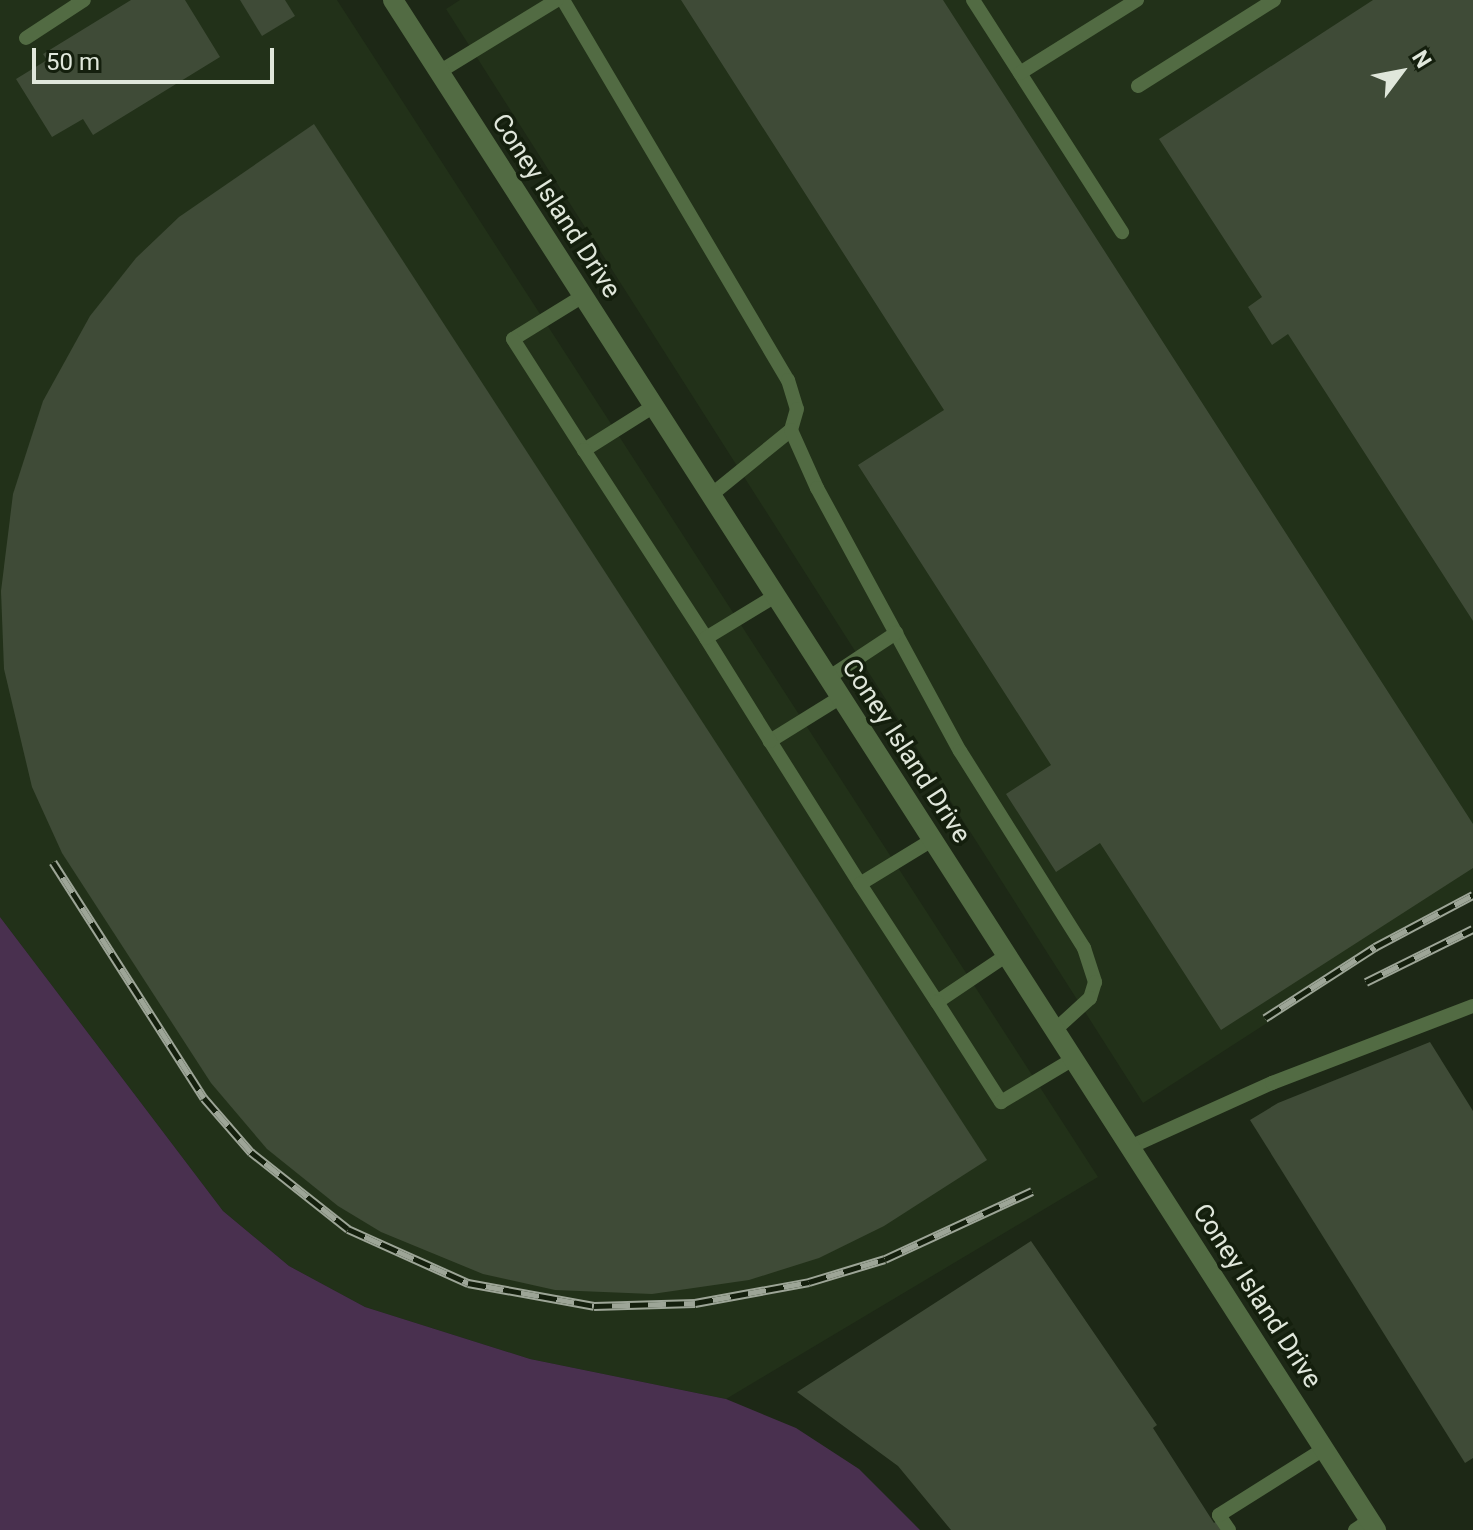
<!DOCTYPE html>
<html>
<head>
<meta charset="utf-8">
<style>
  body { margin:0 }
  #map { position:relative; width:1473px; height:1530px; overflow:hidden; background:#1d2816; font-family:Roboto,sans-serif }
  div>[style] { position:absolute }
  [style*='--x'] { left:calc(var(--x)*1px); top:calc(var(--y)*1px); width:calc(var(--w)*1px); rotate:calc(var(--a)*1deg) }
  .built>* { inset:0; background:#223119 }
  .green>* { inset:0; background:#49304f }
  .building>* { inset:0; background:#3f4b37 }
  .lane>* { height:14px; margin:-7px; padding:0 7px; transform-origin:7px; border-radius:7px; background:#526b43 }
  .street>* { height:20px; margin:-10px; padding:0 10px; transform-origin:10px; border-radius:10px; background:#526b43 }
  .rail>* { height:9px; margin-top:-4.5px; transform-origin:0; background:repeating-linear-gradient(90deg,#141f0d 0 18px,#9da597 0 36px); box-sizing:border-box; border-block:2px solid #9da597 }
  span { translate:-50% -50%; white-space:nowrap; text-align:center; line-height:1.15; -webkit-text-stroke:7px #141f0d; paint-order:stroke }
  .street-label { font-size:26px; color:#e0e7db }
  .north { position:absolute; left:1361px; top:32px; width:80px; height:80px; -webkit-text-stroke:6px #141f0d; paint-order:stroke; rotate:58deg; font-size:22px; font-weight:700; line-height:32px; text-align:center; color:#e0e7db }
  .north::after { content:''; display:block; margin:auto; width:28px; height:36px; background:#e0e7db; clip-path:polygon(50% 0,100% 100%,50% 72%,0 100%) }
  .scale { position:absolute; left:32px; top:48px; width:242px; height:36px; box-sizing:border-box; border:4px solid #e0e7db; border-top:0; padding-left:10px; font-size:24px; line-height:28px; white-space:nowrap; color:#e0e7db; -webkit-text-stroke:6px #141f0d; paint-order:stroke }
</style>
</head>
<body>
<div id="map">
  <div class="built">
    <div style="clip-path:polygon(0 0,337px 0,1098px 1177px,726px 1399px,530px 1359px,365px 1307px,289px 1266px,223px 1211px,0 917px)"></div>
    <div style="clip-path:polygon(460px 0,1473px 0,1473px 890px,1143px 1103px,446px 9px)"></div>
  </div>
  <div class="green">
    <div style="clip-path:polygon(0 917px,223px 1211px,289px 1266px,365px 1307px,530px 1359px,726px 1399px,796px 1428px,859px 1469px,920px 1530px,0 1530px)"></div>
  </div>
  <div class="building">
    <div style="clip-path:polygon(131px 0,185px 0,220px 57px,93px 135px,83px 119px,52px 137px,16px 79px,47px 60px,43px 54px)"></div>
    <div style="clip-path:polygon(240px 0,285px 0,295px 16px,262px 36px)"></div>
    <div style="clip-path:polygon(681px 0,943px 0,1473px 824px,1473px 868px,1221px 1030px,1100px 843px,1056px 872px,1006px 794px,1051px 765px,858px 465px,944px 410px)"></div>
    <div style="clip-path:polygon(1373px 0,1473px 0,1473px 621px,1288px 334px,1272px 345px,1248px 307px,1262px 297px,1159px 139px)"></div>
    <div style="clip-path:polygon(314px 124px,987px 1160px,884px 1226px,819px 1258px,749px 1280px,652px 1294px,555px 1290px,483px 1274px,381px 1232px,338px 1206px,267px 1149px,211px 1083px,62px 853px,32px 787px,4px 669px,1px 591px,13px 494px,43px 401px,90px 316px,136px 258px,179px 217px)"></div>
    <div style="clip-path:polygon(1430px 1042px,1473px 1111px,1473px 1458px,1465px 1463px,1250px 1120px,1278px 1103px)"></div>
    <div style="clip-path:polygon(1031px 1241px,1157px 1425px,1153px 1428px,1214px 1523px,1218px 1520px,1224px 1530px,951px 1530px,898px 1466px,797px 1392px)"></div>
  </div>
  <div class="lane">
    <div style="--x:563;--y:0;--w:442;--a:59.4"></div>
    <div style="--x:788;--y:380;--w:30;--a:73"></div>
    <div style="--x:797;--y:409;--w:22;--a:106"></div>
    <div style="--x:791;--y:430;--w:103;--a:140.9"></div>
    <div style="--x:973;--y:0;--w:276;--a:57.3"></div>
    <div style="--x:26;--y:38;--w:69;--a:-33.2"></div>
    <div style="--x:439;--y:72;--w:138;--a:-31.4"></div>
    <div style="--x:1020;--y:73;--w:138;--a:-32"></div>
    <div style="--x:1138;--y:86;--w:161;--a:-32.3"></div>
    <div style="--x:583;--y:296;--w:82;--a:148.4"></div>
    <div style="--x:513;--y:339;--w:132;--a:57.4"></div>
    <div style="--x:654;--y:406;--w:83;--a:147.8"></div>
    <div style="--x:584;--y:450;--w:224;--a:57"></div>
    <div style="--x:791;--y:430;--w:64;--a:65.9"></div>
    <div style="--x:817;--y:488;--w:299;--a:61.5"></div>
    <div style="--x:960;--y:751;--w:233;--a:57.8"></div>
    <div style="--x:1084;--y:948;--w:36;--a:72"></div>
    <div style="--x:1095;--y:982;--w:17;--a:107"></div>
    <div style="--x:1090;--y:998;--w:47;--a:137.6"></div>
    <div style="--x:828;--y:678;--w:82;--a:-33.5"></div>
    <div style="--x:841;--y:697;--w:84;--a:148.2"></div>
    <div style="--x:770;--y:741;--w:169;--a:57.8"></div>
    <div style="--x:770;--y:741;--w:121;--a:-121.9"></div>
    <div style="--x:706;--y:638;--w:81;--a:-31.3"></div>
    <div style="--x:932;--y:840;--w:84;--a:148.6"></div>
    <div style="--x:860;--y:884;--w:141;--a:56.9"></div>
    <div style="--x:1007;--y:955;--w:84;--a:146.1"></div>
    <div style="--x:937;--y:1002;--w:119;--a:57.4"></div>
    <div style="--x:1001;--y:1102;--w:84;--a:-30.8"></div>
    <div style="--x:1130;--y:1147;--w:156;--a:-24.3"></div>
    <div style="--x:1272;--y:1083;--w:215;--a:-21"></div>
    <div style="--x:1229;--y:1530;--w:18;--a:-124"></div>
    <div style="--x:1219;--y:1515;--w:124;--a:-32.2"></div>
    <div style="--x:1355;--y:1530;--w:18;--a:-34"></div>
  </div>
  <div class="street">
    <div style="--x:393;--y:0;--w:1819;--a:57.28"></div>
  </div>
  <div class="rail">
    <div style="--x:53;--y:862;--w:280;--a:57.4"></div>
    <div style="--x:204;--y:1098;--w:72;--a:49"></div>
    <div style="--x:251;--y:1152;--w:124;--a:38.4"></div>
    <div style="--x:348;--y:1229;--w:132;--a:24.2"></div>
    <div style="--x:468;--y:1283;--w:128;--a:10.3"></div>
    <div style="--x:594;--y:1306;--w:101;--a:-1.7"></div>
    <div style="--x:695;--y:1303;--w:116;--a:-10.4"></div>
    <div style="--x:809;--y:1282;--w:79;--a:-16.8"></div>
    <div style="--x:885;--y:1259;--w:162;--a:-24.8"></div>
    <div style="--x:1366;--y:982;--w:119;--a:-26.4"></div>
    <div style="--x:1265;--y:1018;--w:131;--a:-32.8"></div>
    <div style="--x:1375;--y:947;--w:111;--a:-28"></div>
  </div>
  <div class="street-label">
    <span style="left:556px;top:206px;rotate:57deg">Coney Island Drive</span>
    <span style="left:906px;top:751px;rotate:57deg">Coney Island Drive</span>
    <span style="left:1257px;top:1296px;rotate:57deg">Coney Island Drive</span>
  </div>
  <div class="north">N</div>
  <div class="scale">50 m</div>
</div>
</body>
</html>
